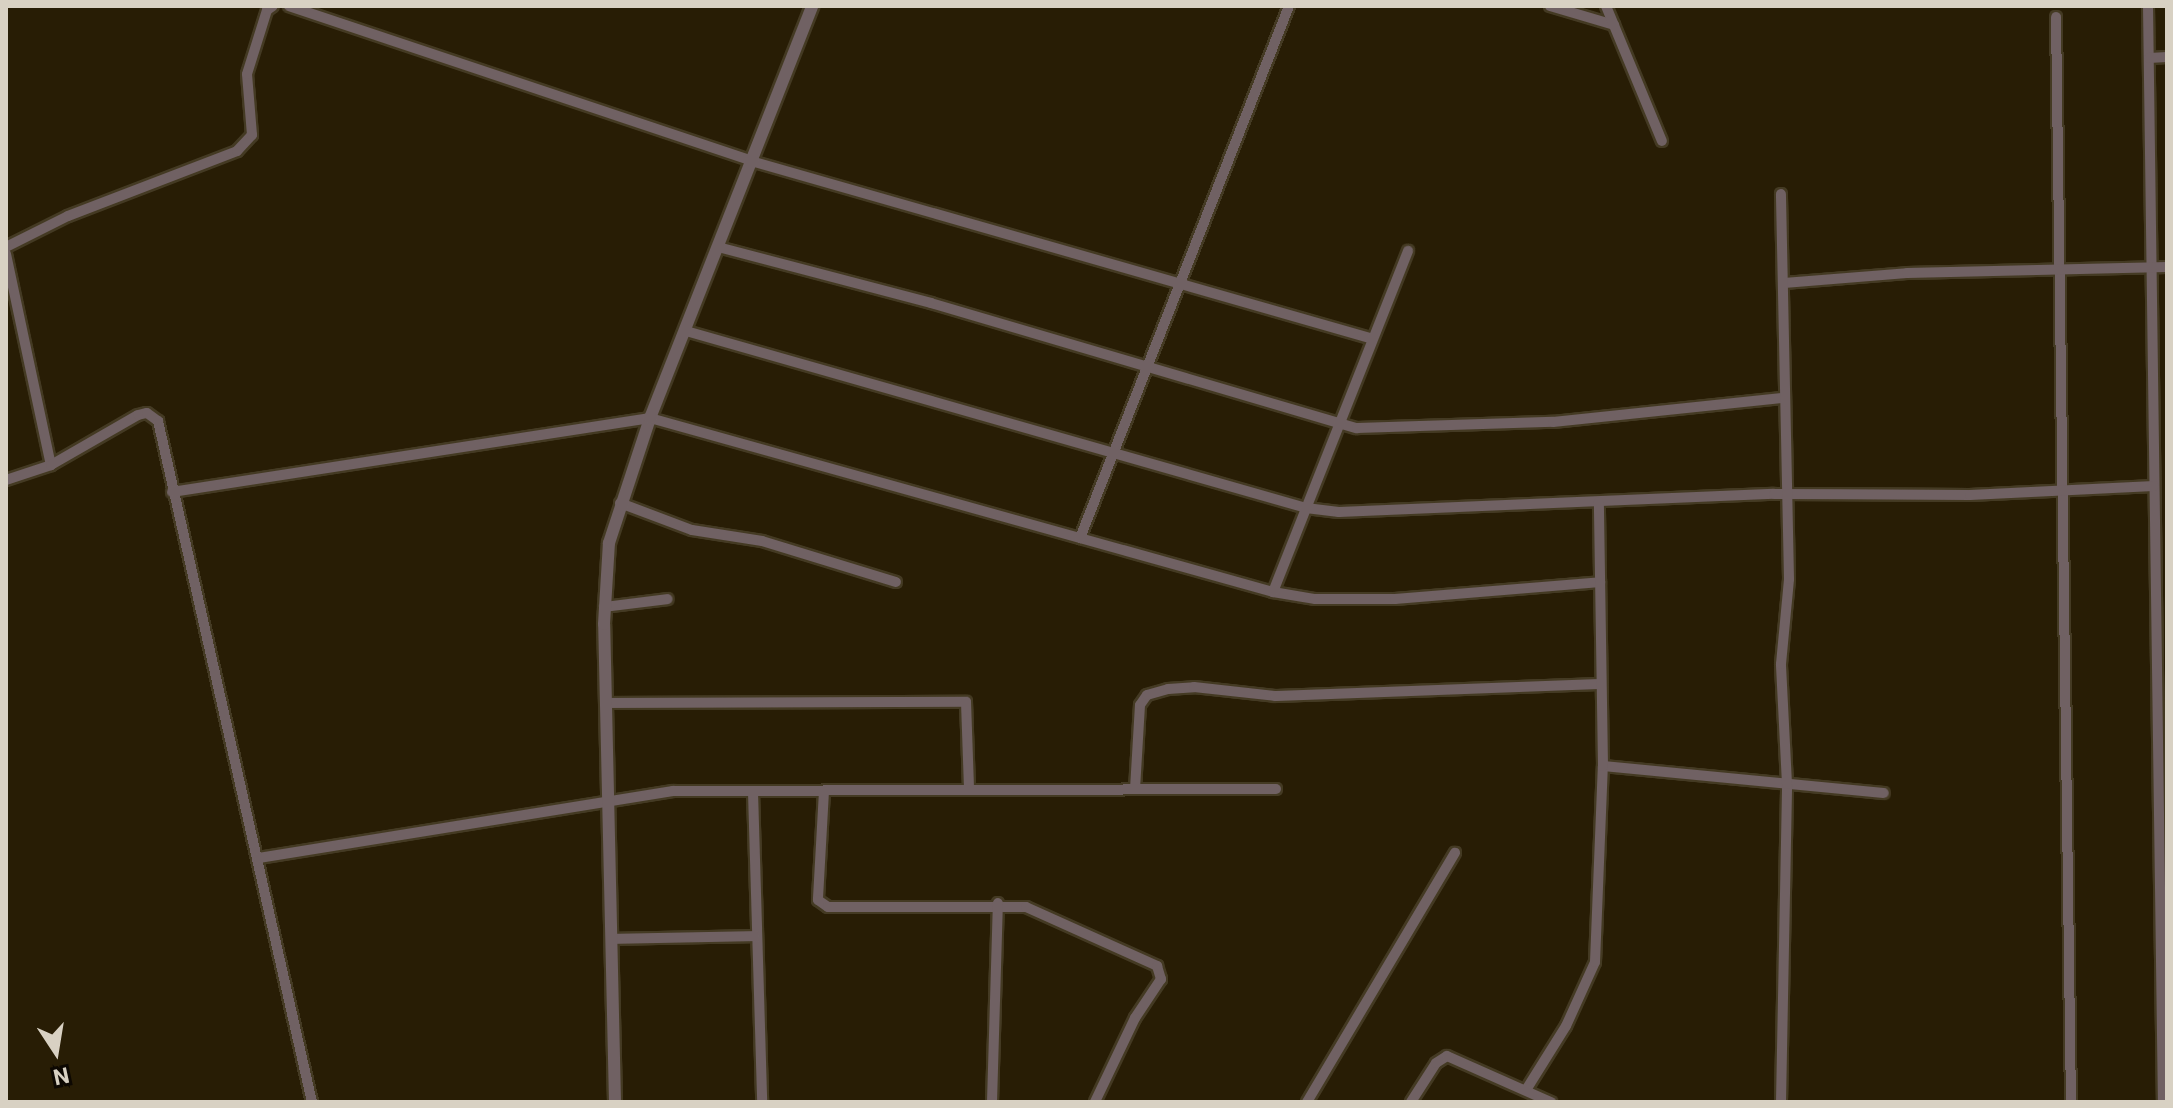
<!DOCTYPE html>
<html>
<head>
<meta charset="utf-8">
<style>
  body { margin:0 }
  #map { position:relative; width:2173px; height:1108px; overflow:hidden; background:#281d05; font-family:Roboto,sans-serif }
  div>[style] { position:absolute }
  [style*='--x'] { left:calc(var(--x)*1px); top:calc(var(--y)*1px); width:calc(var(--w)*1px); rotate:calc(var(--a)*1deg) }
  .roads { filter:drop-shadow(2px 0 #443a23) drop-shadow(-2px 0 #443a23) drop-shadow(0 2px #443a23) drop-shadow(0 -2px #443a23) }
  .minor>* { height:10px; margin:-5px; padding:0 5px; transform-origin:5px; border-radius:5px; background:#706163 }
  .tertiary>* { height:12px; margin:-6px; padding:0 6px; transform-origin:6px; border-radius:6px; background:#706163 }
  span { translate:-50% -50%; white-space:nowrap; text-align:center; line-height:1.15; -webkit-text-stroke:8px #0d0802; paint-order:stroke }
  .frame { position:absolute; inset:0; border:8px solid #d8d1c3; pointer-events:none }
  .north { position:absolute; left:16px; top:1012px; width:80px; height:80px; -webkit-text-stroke:6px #0d0802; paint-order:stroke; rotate:168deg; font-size:22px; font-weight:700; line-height:32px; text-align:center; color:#d8d1c3 }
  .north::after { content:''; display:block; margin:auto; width:28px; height:36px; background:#d8d1c3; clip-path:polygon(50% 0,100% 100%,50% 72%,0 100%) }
</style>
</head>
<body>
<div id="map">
  <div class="roads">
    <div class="minor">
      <div style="--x:289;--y:6;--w:487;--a:18.5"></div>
      <div style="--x:751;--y:161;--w:644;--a:15.96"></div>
      <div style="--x:1550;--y:6;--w:67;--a:16.5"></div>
      <div style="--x:1606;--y:6;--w:146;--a:67.5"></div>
      <div style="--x:2148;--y:6;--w:1096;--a:89.22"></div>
      <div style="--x:2056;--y:17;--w:1085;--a:89.21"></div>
      <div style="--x:2149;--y:58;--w:18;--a:-3"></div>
      <div style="--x:6;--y:247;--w:69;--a:-26.6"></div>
      <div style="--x:68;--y:216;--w:181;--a:-21"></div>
      <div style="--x:237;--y:151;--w:22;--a:-47"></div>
      <div style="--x:252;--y:135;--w:61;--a:-94.7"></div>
      <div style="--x:247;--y:74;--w:67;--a:-72.6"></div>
      <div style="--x:267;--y:10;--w:7;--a:-34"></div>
      <div style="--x:718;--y:247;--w:220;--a:14.7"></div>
      <div style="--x:931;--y:303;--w:444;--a:16.4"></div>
      <div style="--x:1357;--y:428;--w:196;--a:-1.8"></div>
      <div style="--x:1553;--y:422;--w:230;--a:-6"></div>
      <div style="--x:6;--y:254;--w:216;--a:78"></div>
      <div style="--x:1784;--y:283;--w:123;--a:-4.6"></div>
      <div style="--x:1907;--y:273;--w:260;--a:-1.3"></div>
      <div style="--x:686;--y:331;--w:645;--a:15.93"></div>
      <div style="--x:1306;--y:508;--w:33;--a:7"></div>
      <div style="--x:1339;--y:512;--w:435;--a:-2.4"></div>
      <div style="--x:1774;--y:494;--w:196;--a:0.3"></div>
      <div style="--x:1970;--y:495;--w:184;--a:-2.8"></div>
      <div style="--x:6;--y:480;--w:47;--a:-18.4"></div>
      <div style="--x:51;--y:465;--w:100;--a:-29.9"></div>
      <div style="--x:138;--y:415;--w:9;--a:-13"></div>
      <div style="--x:147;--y:413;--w:14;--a:36"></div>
      <div style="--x:158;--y:421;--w:698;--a:77.26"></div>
      <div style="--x:172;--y:492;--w:484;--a:-8.8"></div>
      <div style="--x:650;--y:418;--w:647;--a:15.6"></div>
      <div style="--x:1273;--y:592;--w:43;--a:9.5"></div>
      <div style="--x:1315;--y:599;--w:80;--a:0"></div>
      <div style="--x:1395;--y:599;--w:206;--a:-4.7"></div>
      <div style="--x:620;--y:503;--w:77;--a:20.6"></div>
      <div style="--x:692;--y:530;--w:71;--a:8.9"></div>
      <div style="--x:762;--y:541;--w:140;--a:17"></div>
      <div style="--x:1080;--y:538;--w:572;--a:-68.55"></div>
      <div style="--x:1273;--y:592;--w:367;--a:-68.4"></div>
      <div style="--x:604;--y:607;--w:64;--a:-7.1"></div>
      <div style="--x:605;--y:703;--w:361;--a:-0.2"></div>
      <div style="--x:966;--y:702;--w:88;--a:88"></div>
      <div style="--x:1603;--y:766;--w:282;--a:5.5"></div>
      <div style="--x:1135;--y:789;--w:84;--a:-86.6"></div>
      <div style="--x:1140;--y:705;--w:12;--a:-55"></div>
      <div style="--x:1147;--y:695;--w:22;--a:-16"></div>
      <div style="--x:1168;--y:689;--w:26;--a:-4"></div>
      <div style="--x:1194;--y:687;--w:81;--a:6.3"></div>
      <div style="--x:1275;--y:696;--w:326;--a:-2.1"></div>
      <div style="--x:824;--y:791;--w:109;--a:93.2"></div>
      <div style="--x:818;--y:900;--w:12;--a:35"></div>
      <div style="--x:828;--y:907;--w:198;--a:0"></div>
      <div style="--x:1026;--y:907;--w:144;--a:24.2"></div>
      <div style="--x:1157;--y:966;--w:14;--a:73"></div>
      <div style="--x:1161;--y:979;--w:47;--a:123.7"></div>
      <div style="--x:1135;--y:1018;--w:93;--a:115.5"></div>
      <div style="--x:753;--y:792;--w:310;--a:88.3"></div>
      <div style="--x:259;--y:858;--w:419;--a:-9.2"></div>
      <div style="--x:673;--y:791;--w:603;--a:-0.19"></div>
      <div style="--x:612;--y:939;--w:143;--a:-1.2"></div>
      <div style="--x:1526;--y:1090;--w:75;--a:-58"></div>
      <div style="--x:1566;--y:1026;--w:70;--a:-65.6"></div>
      <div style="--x:1595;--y:962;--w:196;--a:-87.7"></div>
      <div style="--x:1603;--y:766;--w:264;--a:-90.9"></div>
      <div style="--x:992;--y:1102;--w:199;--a:-88.3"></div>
      <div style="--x:1307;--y:1102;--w:290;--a:-59.3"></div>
      <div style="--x:1411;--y:1102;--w:46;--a:-57.3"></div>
      <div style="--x:1436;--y:1063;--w:13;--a:-32"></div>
      <div style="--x:1447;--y:1056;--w:114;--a:23.9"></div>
      <div style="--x:1781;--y:1102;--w:318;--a:-88.9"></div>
      <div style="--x:1787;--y:784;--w:120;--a:-92.9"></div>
      <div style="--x:1781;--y:664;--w:85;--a:-84.6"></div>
      <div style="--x:1789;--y:579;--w:385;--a:-91.2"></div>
    </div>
    <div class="tertiary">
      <div style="--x:615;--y:1102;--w:478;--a:-91.3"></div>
      <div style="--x:604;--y:624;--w:81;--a:-86.5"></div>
      <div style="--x:609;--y:543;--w:132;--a:-71.8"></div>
      <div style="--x:650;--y:418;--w:443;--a:-68.5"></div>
    </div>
  </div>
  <div class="frame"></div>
  <div class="north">N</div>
</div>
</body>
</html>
